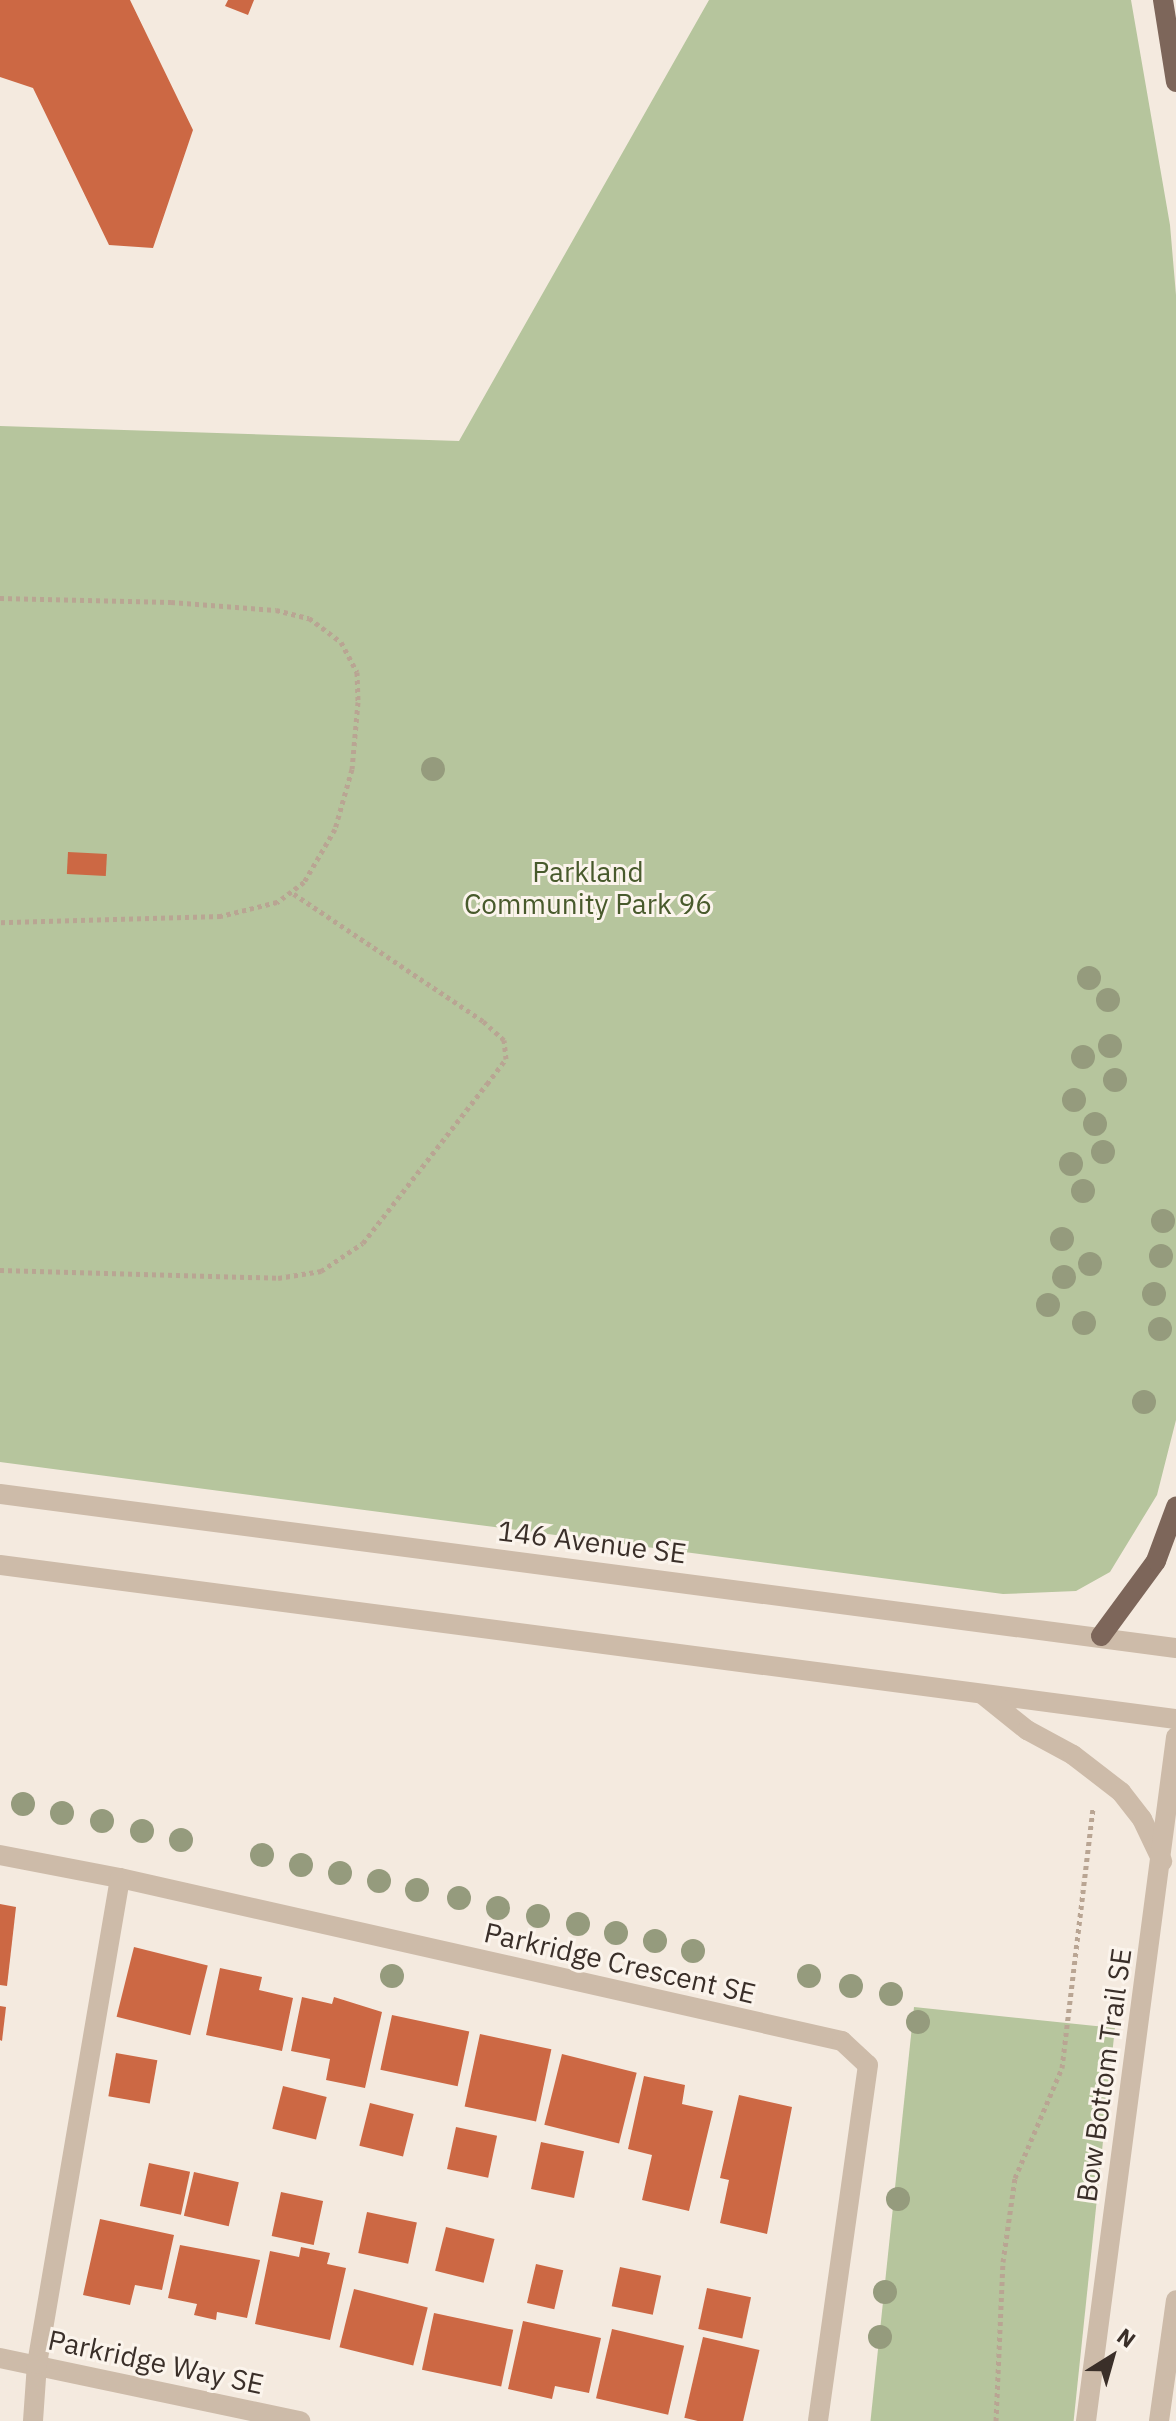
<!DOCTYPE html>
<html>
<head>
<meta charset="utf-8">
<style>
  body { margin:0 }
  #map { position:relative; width:1176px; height:2421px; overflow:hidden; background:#f4eadf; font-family:"IBM Plex Sans",sans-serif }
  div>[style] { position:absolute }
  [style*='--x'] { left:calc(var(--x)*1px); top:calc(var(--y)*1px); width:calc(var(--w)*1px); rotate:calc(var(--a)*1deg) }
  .green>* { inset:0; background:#b6c59d; transform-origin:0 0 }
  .building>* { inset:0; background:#cc6844; transform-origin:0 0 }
  .path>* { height:5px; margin-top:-2.5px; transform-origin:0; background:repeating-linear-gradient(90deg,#b9a593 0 4px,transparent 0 8px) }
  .minor>* { height:20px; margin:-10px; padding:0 10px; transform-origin:10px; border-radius:10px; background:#cdbba9 }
  .major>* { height:20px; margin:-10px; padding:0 10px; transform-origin:10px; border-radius:10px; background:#7d665a }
  .trees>* { width:24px; height:24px; margin:-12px; border-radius:50%; background:#959b7d }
  span { translate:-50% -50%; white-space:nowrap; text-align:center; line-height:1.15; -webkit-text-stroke:6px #fbf4ec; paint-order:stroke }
  .park-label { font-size:28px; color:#485a2c }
  .street-label { font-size:28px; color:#3a2f29 }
  .north { position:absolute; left:1072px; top:2317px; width:80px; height:80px; -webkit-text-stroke:6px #fbf4ec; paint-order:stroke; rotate:37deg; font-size:22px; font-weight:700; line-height:32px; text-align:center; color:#3a2f29 }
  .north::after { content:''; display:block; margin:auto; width:28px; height:36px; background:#3a2f29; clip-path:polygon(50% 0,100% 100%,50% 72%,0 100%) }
</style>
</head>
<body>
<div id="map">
  <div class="green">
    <div style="clip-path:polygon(709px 0,1131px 0,1170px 225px,1176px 295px,1176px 1420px,1157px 1495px,1110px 1572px,1076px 1591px,1003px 1594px,0 1462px,0 426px,459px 441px)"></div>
    <div style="left:914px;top:2007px;width:202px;height:418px;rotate:6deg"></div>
  </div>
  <div class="building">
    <div style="clip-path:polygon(0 0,130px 0,193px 130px,153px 248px,109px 245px,33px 88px,0 77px)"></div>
    <div style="clip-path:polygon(228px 0,254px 0,248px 15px,225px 6px)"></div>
    <div style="left:68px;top:852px;width:39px;height:22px;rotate:3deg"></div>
    <div style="clip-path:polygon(0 1904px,16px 1907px,7px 1986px,0 1985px)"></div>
    <div style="left:134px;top:1947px;width:76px;height:72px;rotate:14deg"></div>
    <div style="clip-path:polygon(220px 1968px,262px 1977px,259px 1990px,293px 1998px,282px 2051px,206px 2035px)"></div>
    <div style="clip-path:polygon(302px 1997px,332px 2004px,334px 1997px,382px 2012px,365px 2088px,326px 2080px,330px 2059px,291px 2051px)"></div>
    <div style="clip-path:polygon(0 2006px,6px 2007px,2px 2041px,0 2040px)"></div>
    <div style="left:392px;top:2015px;width:79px;height:56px;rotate:12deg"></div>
    <div style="left:480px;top:2034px;width:73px;height:74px;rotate:12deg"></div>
    <div style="left:116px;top:2053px;width:42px;height:44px;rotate:10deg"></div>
    <div style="left:562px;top:2054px;width:77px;height:73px;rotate:14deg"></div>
    <div style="clip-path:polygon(644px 2076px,685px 2085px,682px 2104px,713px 2111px,689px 2211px,642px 2200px,652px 2155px,628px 2149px)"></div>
    <div style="left:283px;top:2086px;width:45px;height:44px;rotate:14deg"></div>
    <div style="clip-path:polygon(739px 2095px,792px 2107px,767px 2234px,720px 2223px,729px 2180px,720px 2178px)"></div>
    <div style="left:370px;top:2103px;width:45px;height:44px;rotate:14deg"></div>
    <div style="left:456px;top:2127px;width:42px;height:43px;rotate:12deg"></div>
    <div style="left:541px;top:2142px;width:44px;height:48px;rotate:12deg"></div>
    <div style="left:149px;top:2163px;width:42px;height:44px;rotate:12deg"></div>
    <div style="left:194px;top:2172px;width:46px;height:45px;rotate:13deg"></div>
    <div style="left:281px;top:2192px;width:43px;height:45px;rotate:12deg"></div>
    <div style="left:367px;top:2212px;width:51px;height:42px;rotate:12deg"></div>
    <div style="clip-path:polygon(100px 2219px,174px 2235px,162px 2290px,135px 2285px,130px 2305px,83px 2295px)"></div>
    <div style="left:446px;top:2227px;width:50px;height:45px;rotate:14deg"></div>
    <div style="clip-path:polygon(180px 2245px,260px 2260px,247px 2318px,217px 2312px,216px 2320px,194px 2315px,197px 2304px,168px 2298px)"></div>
    <div style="clip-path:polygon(301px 2247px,330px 2253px,327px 2264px,346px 2268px,330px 2340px,255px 2324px,270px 2251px,299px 2257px)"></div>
    <div style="left:536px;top:2264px;width:28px;height:40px;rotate:13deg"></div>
    <div style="left:620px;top:2267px;width:42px;height:40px;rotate:12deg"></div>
    <div style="left:707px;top:2288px;width:45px;height:42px;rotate:12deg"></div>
    <div style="left:354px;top:2289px;width:76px;height:60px;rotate:14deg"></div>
    <div style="left:434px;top:2313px;width:81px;height:58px;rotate:12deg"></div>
    <div style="clip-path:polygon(523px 2321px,601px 2338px,589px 2393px,555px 2386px,552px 2399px,508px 2389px)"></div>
    <div style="left:612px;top:2329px;width:74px;height:71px;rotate:13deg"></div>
    <div style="left:703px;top:2337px;width:58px;height:83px;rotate:13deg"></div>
  </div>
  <div class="path">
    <div style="--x:0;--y:598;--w:171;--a:1.3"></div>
    <div style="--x:171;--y:602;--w:105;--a:4.4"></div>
    <div style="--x:276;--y:610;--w:34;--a:14"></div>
    <div style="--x:309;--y:618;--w:40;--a:37"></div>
    <div style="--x:341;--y:642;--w:34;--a:62"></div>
    <div style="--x:357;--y:672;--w:30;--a:88"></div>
    <div style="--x:358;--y:702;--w:67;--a:95.1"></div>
    <div style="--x:352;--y:769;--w:62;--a:105.8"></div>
    <div style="--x:335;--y:829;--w:61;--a:120.3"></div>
    <div style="--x:304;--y:882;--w:34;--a:143"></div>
    <div style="--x:277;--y:902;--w:58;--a:166"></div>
    <div style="--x:221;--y:916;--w:221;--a:178.4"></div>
    <div style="--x:0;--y:1270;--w:278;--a:1.6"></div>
    <div style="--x:278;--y:1278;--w:44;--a:-9.2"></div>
    <div style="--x:321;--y:1271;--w:50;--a:-33.7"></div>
    <div style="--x:363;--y:1243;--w:202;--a:-52.1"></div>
    <div style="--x:487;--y:1084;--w:31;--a:-53"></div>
    <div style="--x:506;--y:1059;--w:19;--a:-96"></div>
    <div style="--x:504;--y:1040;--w:28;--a:-138"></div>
    <div style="--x:483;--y:1021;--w:231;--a:-146.1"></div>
    <div style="--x:996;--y:2421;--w:159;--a:-87.5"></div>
    <div style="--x:1003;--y:2262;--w:85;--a:-81.9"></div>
    <div style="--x:1015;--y:2178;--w:120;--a:-66.9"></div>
    <div style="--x:1062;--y:2068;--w:263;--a:-83.2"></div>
  </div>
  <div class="minor">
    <div style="--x:0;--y:1494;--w:1186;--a:7.46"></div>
    <div style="--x:0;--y:1565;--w:1186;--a:7.46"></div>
    <div style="--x:982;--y:1694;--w:58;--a:38.7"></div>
    <div style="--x:1027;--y:1730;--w:52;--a:28.5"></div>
    <div style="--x:1073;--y:1755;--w:61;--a:37.6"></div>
    <div style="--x:1121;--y:1792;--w:34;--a:52"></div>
    <div style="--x:1142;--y:1819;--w:47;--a:64.5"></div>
    <div style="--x:0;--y:1855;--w:122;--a:10.9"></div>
    <div style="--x:120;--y:1878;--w:740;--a:12.72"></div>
    <div style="--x:842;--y:2041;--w:35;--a:43"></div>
    <div style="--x:868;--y:2065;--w:359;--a:98"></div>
    <div style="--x:0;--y:2358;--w:307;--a:11.9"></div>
    <div style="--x:33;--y:2421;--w:57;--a:-86"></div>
    <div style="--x:37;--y:2364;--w:493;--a:-80.3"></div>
    <div style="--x:1086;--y:2421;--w:690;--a:-82.5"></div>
    <div style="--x:1159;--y:2421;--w:122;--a:-82"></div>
  </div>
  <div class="major">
    <div style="--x:1163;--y:0;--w:83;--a:81"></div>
    <div style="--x:1101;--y:1636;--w:93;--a:-53.7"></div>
    <div style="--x:1156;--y:1561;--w:58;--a:-69.7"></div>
  </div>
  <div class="trees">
    <div style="left:433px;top:769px"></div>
    <div style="left:1089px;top:978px"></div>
    <div style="left:1108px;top:1000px"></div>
    <div style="left:1110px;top:1046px"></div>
    <div style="left:1083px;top:1057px"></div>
    <div style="left:1115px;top:1080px"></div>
    <div style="left:1074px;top:1100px"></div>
    <div style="left:1095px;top:1124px"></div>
    <div style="left:1103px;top:1152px"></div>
    <div style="left:1071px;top:1164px"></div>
    <div style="left:1083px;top:1191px"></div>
    <div style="left:1163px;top:1221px"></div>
    <div style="left:1062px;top:1239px"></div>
    <div style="left:1161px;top:1256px"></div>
    <div style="left:1090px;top:1264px"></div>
    <div style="left:1064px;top:1277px"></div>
    <div style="left:1154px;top:1294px"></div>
    <div style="left:1048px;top:1305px"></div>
    <div style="left:1084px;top:1323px"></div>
    <div style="left:1160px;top:1329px"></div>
    <div style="left:1144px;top:1402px"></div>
    <div style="left:23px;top:1804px"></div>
    <div style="left:62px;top:1813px"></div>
    <div style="left:102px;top:1821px"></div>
    <div style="left:142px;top:1831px"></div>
    <div style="left:181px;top:1840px"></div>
    <div style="left:262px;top:1855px"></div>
    <div style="left:301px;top:1865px"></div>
    <div style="left:340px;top:1873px"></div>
    <div style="left:379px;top:1881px"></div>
    <div style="left:417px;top:1890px"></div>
    <div style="left:459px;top:1898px"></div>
    <div style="left:498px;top:1908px"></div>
    <div style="left:538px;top:1916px"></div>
    <div style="left:578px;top:1924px"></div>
    <div style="left:616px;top:1933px"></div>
    <div style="left:655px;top:1941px"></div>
    <div style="left:693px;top:1951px"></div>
    <div style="left:392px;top:1976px"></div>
    <div style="left:809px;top:1976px"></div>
    <div style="left:851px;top:1986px"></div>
    <div style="left:891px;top:1994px"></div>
    <div style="left:918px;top:2022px"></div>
    <div style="left:898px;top:2199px"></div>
    <div style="left:885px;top:2292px"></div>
    <div style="left:880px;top:2337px"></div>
  </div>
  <div class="park-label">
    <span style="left:588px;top:888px">Parkland<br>Community Park 96</span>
  </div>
  <div class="street-label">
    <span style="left:592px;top:1542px;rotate:7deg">146 Avenue SE</span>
    <span style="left:620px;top:1963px;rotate:13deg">Parkridge Crescent SE</span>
    <span style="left:1104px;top:2075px;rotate:-82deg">Bow Bottom Trail SE</span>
    <span style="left:156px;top:2362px;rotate:12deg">Parkridge Way SE</span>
  </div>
  <div class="north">N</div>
</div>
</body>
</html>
